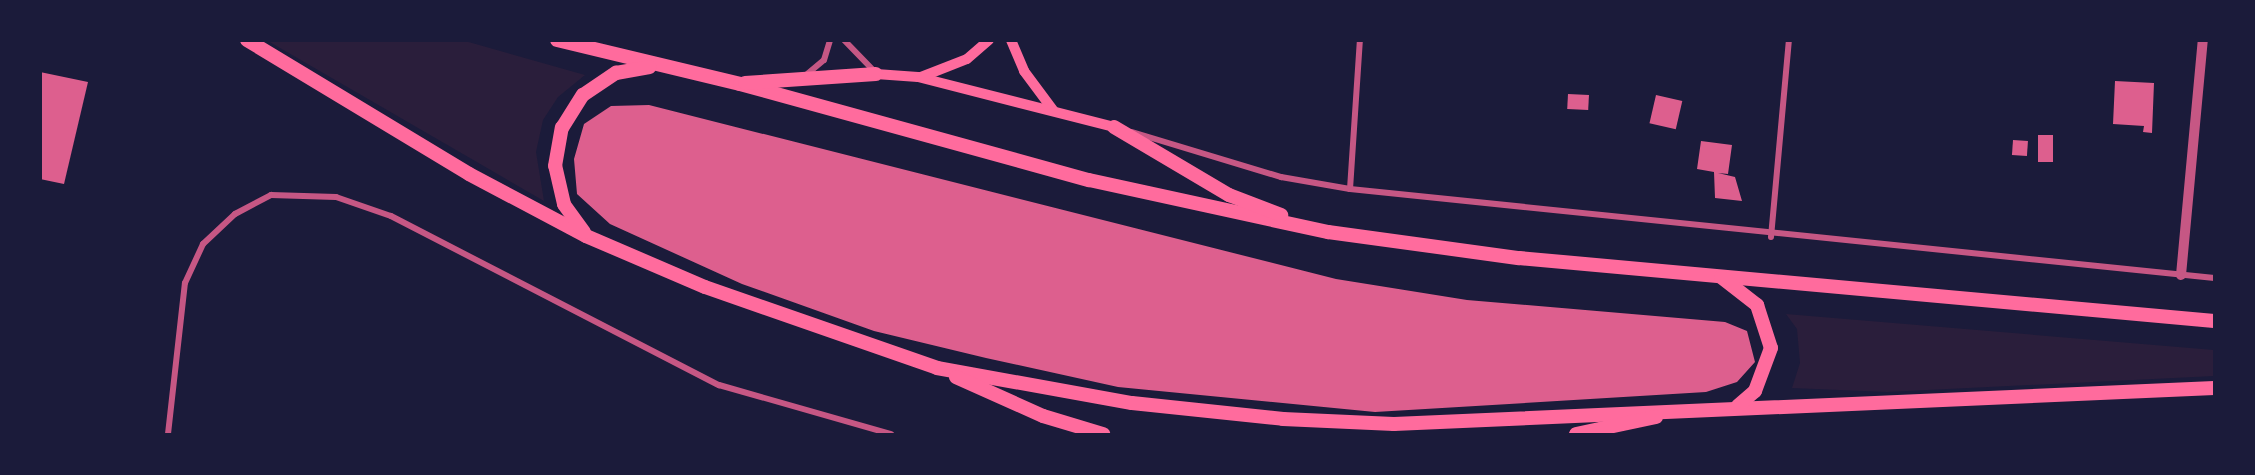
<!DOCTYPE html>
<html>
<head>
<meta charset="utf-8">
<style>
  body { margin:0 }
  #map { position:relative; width:2255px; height:475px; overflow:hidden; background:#1b1b3a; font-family:"Fira Sans Condensed",sans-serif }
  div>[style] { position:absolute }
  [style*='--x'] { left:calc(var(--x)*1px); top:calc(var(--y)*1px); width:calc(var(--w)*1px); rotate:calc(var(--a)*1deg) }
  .green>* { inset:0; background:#2a1e3b }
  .building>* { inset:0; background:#dd5f8e; transform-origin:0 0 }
  .minor>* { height:6px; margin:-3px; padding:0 3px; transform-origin:3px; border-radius:3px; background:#c65784 }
  .tertiary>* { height:10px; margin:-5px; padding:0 5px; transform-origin:5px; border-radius:5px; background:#c65784 }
  .secondary>* { height:10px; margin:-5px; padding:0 5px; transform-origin:5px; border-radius:5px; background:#ff6b9d }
  .trunk>* { height:14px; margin:-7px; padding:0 7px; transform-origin:7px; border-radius:7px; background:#ff6b9d }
  span { translate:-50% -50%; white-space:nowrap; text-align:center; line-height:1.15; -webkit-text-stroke:4.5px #1b1b3a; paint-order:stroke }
  .frame { position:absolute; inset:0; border:42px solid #1b1b3a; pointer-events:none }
</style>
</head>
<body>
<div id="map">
  <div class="green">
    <div style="clip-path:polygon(268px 41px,465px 41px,585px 75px,558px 97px,543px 120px,536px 152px,544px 201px)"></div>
    <div style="clip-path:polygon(1786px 314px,2214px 350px,2214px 376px,1887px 392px,1792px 388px,1800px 363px,1797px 329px)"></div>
  </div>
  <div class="building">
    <div style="clip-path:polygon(40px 72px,88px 82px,64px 184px,40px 179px)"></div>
    <div style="clip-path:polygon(2115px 81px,2154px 83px,2152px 133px,2143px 132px,2144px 126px,2113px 124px)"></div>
    <div style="left:1568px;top:94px;width:21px;height:15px;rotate:3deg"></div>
    <div style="left:1656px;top:95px;width:27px;height:29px;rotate:13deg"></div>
    <div style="clip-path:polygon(649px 105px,1336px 279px,1467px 300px,1725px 322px,1747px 331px,1755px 362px,1737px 382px,1706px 392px,1375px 412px,1118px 387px,986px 358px,874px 331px,742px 284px,610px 224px,577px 194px,574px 159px,584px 124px,611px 106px)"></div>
    <div style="left:2038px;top:135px;width:15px;height:27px"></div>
    <div style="left:2013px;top:140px;width:15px;height:15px;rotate:4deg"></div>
    <div style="clip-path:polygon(1701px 141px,1732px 145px,1728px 174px,1718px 173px,1735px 177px,1742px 201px,1715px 198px,1714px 172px,1697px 169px)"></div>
  </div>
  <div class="minor">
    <div style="--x:844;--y:40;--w:46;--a:45.9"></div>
    <div style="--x:806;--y:75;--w:23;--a:-40"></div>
    <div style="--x:824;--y:60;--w:21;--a:-73"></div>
    <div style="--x:1132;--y:132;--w:156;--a:16.8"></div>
    <div style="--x:1281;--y:177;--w:70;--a:9.9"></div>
    <div style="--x:1350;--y:189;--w:869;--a:5.88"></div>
    <div style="--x:1350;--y:189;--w:149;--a:-86.2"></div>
    <div style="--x:1771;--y:237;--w:198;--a:-84.8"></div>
    <div style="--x:168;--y:434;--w:152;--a:-83.6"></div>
    <div style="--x:185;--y:283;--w:43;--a:-65.2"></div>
    <div style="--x:203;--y:244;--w:44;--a:-43.2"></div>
    <div style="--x:235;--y:214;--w:41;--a:-27.8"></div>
    <div style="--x:271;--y:195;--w:65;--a:1.8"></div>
    <div style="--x:336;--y:197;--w:58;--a:19.1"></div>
    <div style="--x:391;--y:216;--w:369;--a:27.3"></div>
    <div style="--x:719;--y:385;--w:179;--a:15.9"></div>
  </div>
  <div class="tertiary">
    <div style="--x:2181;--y:275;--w:236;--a:-84.7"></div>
  </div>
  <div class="secondary">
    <div style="--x:1011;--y:40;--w:34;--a:67"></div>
    <div style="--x:1024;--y:71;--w:49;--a:53.4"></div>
    <div style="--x:876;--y:74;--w:42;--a:4.1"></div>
    <div style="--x:918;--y:77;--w:202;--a:14.3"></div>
    <div style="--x:921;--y:77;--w:49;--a:-21.4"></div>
    <div style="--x:967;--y:59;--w:29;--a:-41"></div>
  </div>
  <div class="trunk">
    <div style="--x:247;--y:40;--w:259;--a:31.1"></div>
    <div style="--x:469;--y:174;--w:132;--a:27.9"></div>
    <div style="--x:586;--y:236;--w:129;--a:23.2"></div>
    <div style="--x:705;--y:287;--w:246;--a:19.2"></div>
    <div style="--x:937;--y:368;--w:198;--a:10.2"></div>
    <div style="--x:1132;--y:403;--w:152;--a:6"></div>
    <div style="--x:1283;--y:419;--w:111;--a:2.6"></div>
    <div style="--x:1394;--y:424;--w:821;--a:-2.51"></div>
    <div style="--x:557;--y:40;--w:188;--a:13.5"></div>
    <div style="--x:740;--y:84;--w:362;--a:15.4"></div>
    <div style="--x:1089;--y:180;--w:245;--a:12.3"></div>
    <div style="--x:1328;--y:232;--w:193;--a:7.8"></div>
    <div style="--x:1519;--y:258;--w:698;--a:5.18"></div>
    <div style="--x:745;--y:83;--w:131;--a:-3.9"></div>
    <div style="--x:1114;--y:127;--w:134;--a:30.6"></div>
    <div style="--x:1229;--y:195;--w:56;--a:21"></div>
    <div style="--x:584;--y:232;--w:34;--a:-126"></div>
    <div style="--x:564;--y:204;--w:39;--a:-103"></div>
    <div style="--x:555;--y:166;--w:39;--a:-80"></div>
    <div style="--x:562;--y:128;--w:39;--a:-58"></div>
    <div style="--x:583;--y:95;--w:40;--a:-34"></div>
    <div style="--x:616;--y:73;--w:34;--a:-10"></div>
    <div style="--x:1721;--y:277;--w:46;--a:37.9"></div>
    <div style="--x:1757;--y:305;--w:45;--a:72"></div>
    <div style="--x:1771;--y:348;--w:46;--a:110.4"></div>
    <div style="--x:1755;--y:391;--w:23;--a:139"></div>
    <div style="--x:956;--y:377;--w:95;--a:24.1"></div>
    <div style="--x:1043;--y:416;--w:63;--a:16.7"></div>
    <div style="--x:1576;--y:434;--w:82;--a:-12"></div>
  </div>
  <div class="frame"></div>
</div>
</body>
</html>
